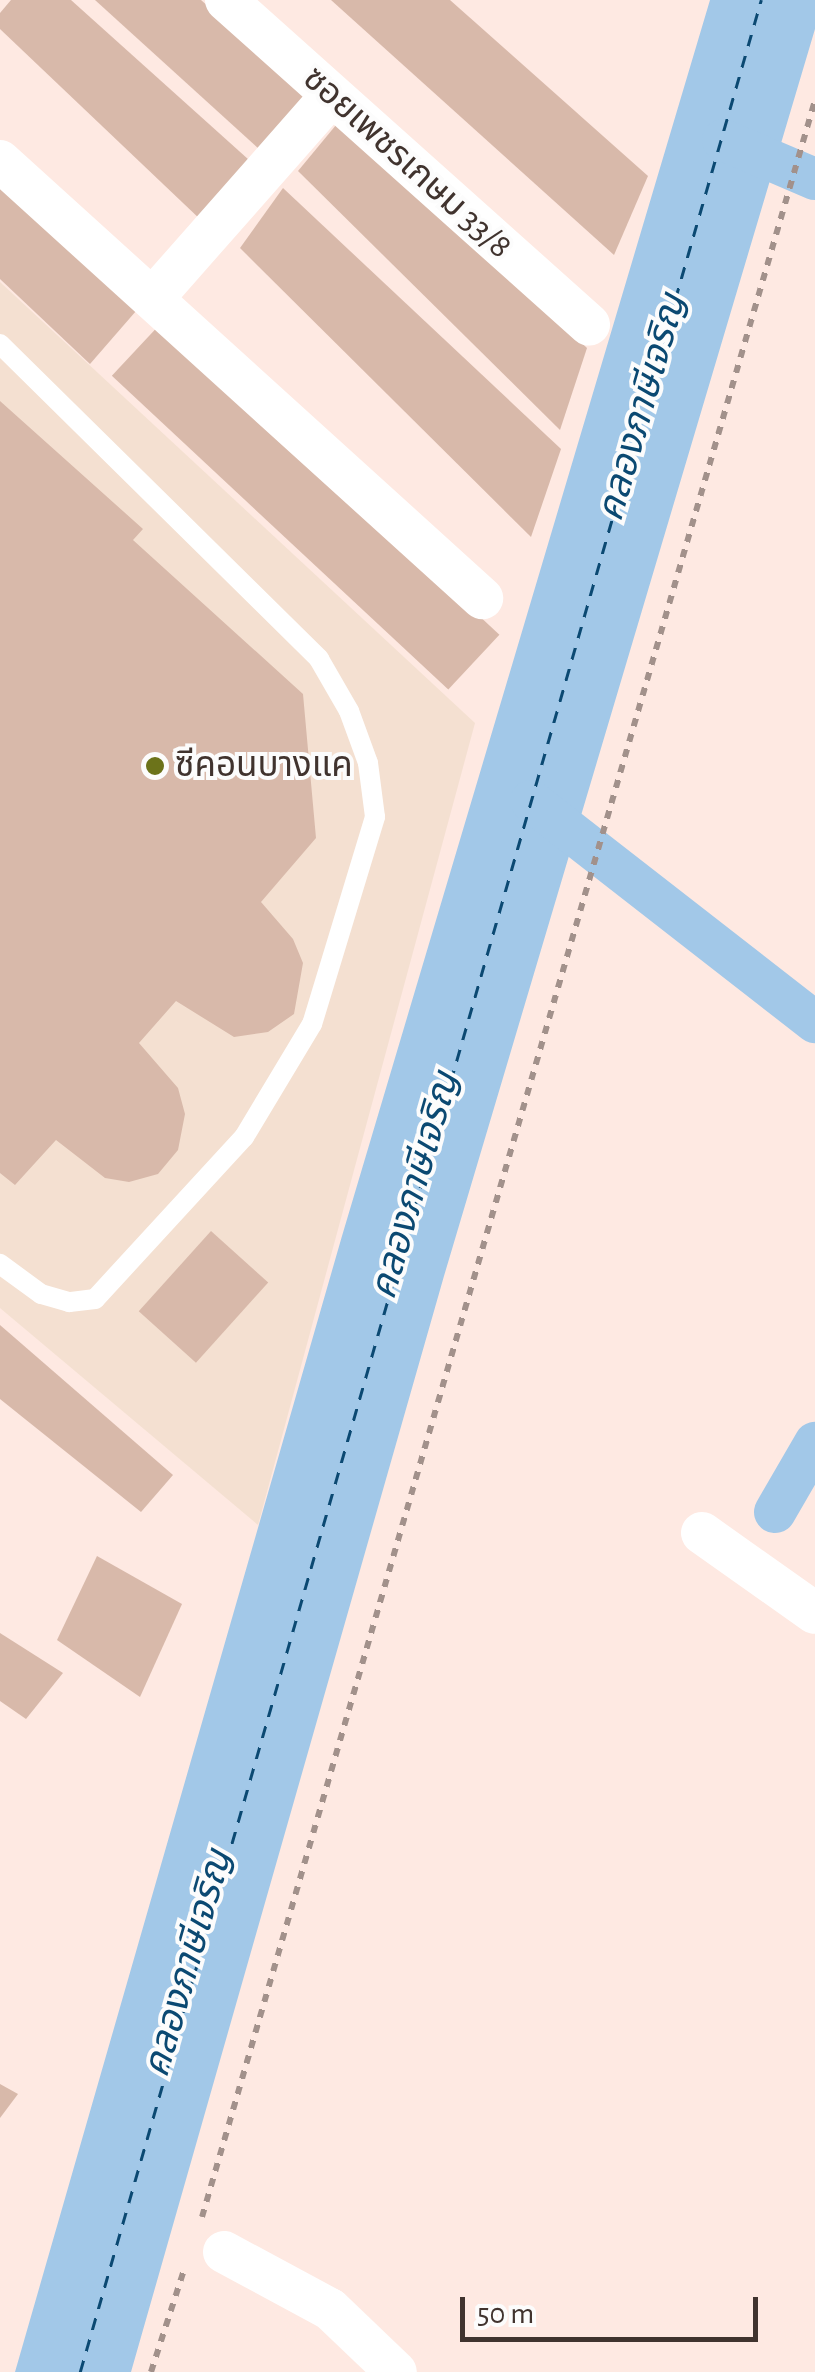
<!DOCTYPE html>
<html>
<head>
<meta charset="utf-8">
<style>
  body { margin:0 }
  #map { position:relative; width:815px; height:2372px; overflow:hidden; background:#fee9e2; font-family:"Alegreya Sans","Noto Sans Thai",sans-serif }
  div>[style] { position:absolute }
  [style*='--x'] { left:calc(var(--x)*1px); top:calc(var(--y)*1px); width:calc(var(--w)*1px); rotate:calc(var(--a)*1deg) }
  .commercial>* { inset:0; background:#f4e0d1 }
  .water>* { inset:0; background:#a2c8e8 }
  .canal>* { height:42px; margin:-21px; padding:0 21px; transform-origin:21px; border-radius:21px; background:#a2c8e8 }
  .ferry>* { height:2.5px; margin-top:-1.25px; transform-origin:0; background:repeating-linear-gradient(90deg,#0b4972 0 12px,transparent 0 22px) }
  .building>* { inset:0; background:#d8b9aa; transform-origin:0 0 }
  .path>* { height:6px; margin-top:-3px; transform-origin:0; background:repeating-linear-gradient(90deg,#a2918b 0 8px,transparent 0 16px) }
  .service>* { height:20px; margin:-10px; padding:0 10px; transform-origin:10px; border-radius:10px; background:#fff }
  .minor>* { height:42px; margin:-21px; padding:0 21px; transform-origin:21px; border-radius:21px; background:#fff }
  .dots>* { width:28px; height:28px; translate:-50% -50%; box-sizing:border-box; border:5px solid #fcfcfc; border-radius:50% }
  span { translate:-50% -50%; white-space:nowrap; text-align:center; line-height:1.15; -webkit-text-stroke:8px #fcfcfc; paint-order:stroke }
  .street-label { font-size:35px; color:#40332e }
  .poi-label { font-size:35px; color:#40332e }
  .left { translate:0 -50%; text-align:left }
  .water-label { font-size:38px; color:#0b4972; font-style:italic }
  .scale { position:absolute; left:460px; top:2297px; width:298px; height:45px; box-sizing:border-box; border:5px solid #40332e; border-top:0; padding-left:12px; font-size:30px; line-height:35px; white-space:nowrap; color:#40332e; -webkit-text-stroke:8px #fcfcfc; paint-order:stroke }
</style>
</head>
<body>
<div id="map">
  <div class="commercial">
    <div style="clip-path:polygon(0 282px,475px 723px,258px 1525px,0 1308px)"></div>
  </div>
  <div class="water">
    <div style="clip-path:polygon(710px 0,815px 0,815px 29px,444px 1276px,131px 2372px,15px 2372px,342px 1236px)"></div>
  </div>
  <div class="canal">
    <div style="--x:723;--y:140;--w:100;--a:23"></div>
    <div style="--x:531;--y:801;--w:360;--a:37.9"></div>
    <div style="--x:775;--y:1512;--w:80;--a:-59.9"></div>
  </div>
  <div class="ferry">
    <div style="--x:80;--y:2372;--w:2468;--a:-73.98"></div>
  </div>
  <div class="building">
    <div style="clip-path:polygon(11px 0,71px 0,258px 168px,203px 222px,0 29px,0 13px)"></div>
    <div style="clip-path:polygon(95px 0,201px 0,311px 98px,259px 149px)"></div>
    <div style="clip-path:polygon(331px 0,450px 0,648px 176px,614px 255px)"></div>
    <div style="clip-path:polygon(341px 119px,587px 348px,560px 430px,298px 171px)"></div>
    <div style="clip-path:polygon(0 178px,143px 303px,90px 364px,0 279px)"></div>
    <div style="clip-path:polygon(283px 188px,561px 449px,531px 537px,240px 248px)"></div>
    <div style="left:163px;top:321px;width:460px;height:75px;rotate:43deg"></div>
    <div style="clip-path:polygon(0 401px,143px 529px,133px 540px,303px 694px,316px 838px,261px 902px,293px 939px,303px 963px,294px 1014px,268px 1032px,234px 1037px,176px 1001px,139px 1043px,178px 1088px,185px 1114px,178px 1150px,158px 1174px,129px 1182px,105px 1178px,56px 1140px,15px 1185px,0 1173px)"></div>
    <div style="left:211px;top:1231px;width:77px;height:108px;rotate:42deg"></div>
    <div style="clip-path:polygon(0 1325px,173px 1475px,141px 1512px,0 1399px)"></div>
    <div style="clip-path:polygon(97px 1556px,182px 1604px,140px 1697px,57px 1640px)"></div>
    <div style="clip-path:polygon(0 1633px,63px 1673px,26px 1719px,0 1701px)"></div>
    <div style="clip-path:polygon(0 2084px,18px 2094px,0 2118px)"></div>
  </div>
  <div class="path">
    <div style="--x:202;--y:2217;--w:2204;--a:-73.85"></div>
    <div style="--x:151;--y:2372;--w:110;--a:-72.1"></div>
  </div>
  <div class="service">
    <div style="--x:0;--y:344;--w:448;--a:44.6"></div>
    <div style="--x:319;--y:659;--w:60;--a:60"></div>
    <div style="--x:349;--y:711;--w:55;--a:69.9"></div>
    <div style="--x:368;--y:763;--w:54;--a:82.6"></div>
    <div style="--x:375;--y:817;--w:216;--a:106.9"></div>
    <div style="--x:312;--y:1024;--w:132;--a:121"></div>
    <div style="--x:244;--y:1137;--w:220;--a:132.6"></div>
    <div style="--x:95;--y:1299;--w:26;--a:173"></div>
    <div style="--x:69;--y:1302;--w:29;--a:-164"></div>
    <div style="--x:41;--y:1294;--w:51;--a:-143.8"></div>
  </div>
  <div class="minor">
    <div style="--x:226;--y:0;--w:487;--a:41.8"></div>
    <div style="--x:0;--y:161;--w:651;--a:42.2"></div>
    <div style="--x:153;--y:298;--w:269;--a:-48.6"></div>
    <div style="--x:702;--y:1533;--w:138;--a:35.3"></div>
    <div style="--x:224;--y:2252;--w:120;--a:28.3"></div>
    <div style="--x:330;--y:2309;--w:91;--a:43.7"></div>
  </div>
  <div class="dots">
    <div style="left:155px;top:766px;background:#6c731a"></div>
  </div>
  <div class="street-label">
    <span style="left:407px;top:163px;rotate:42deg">ซอยเพชรเกษม 33/8</span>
  </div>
  <div class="poi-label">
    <span class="left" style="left:175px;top:766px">ซีคอนบางแค</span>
  </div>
  <div class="water-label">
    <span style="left:643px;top:408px;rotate:-74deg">คลองภาษีเจริญ</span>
    <span style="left:416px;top:1186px;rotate:-74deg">คลองภาษีเจริญ</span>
    <span style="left:189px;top:1964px;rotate:-74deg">คลองภาษีเจริญ</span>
  </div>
  <div class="scale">50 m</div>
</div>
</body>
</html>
